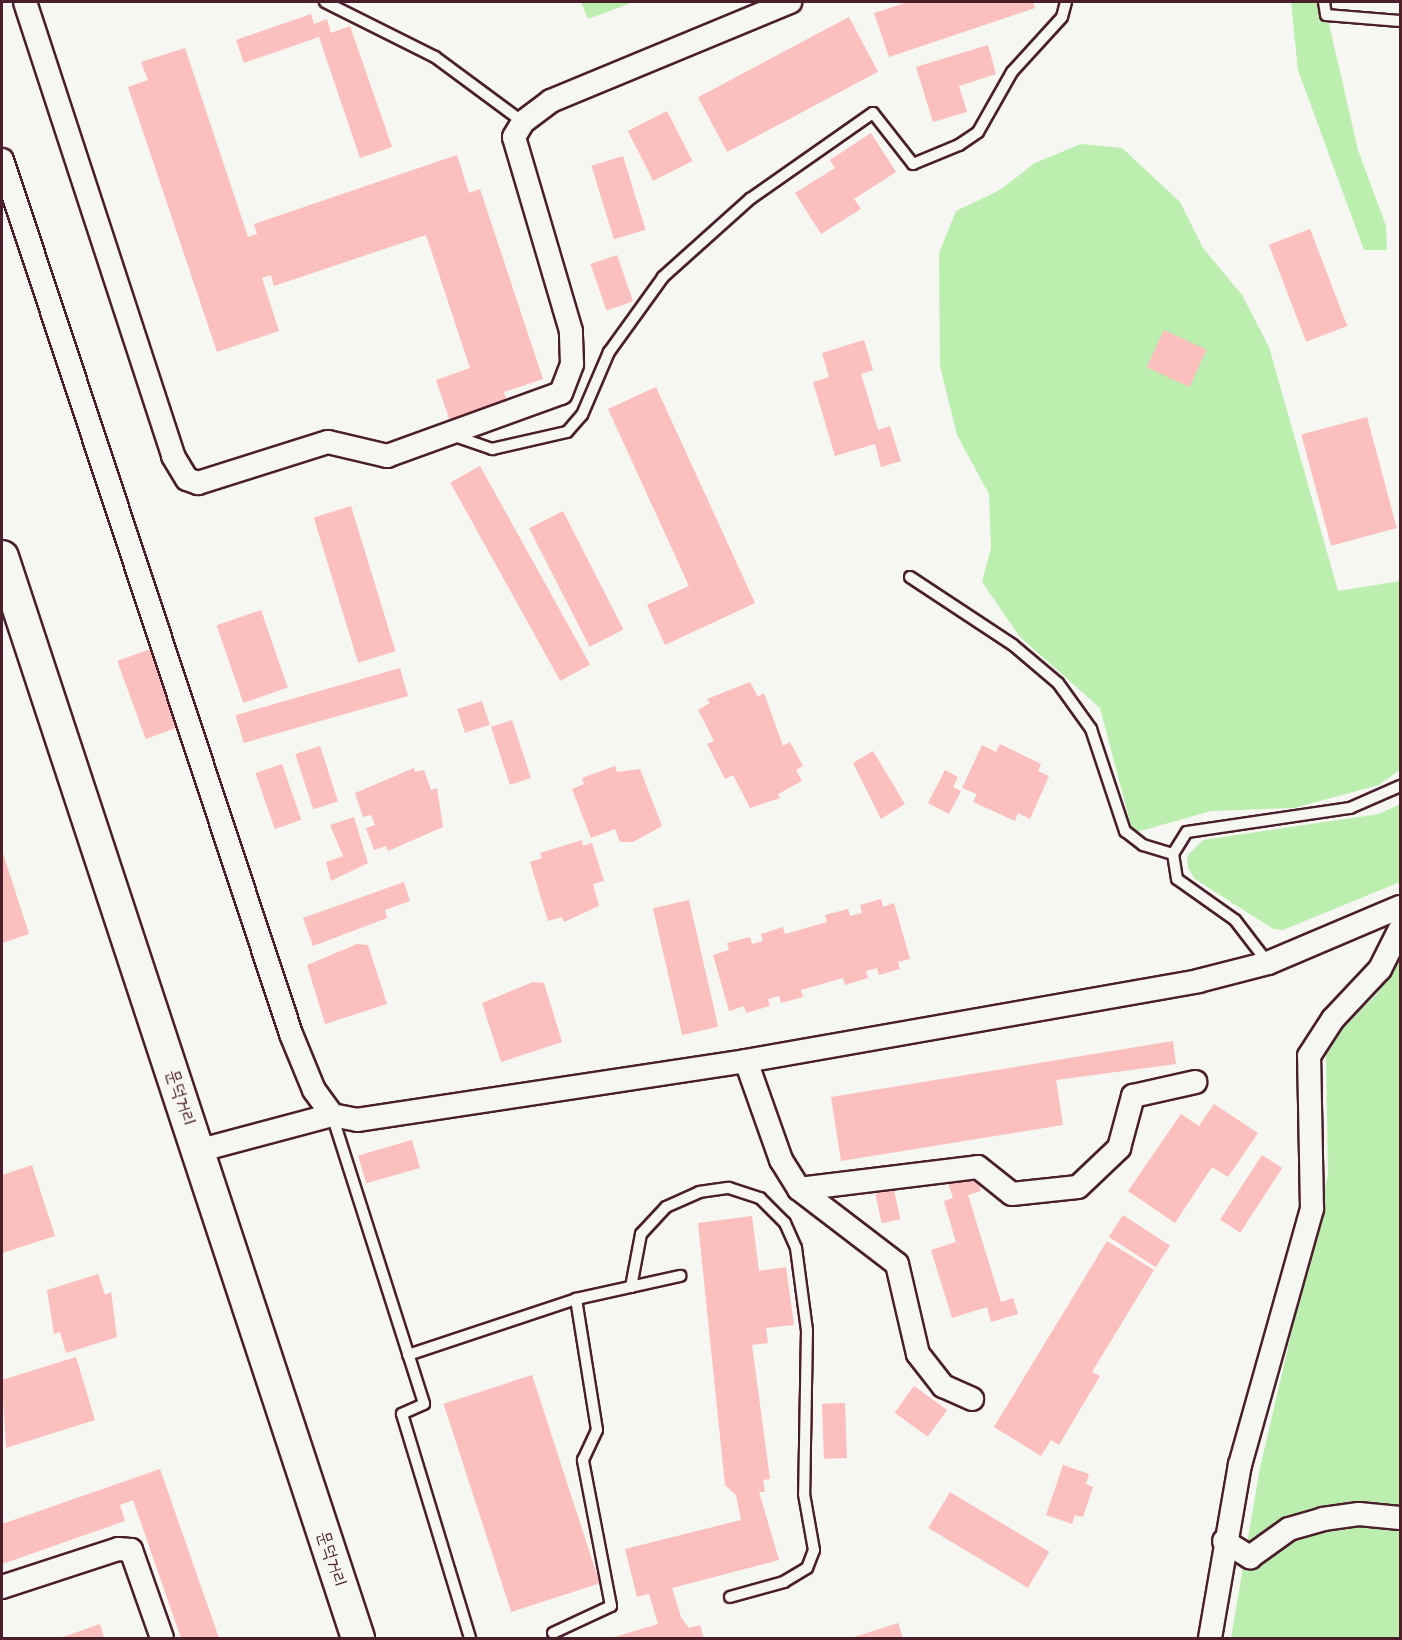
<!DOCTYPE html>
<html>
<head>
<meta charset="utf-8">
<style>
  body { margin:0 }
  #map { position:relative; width:1402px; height:1640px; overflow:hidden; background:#f6f6f2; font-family:"Balsamiq Sans","Poor Story",sans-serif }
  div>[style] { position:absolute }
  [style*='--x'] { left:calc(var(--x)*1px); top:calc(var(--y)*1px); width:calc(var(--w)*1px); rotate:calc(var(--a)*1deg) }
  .green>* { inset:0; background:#bbeeaf }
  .building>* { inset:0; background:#fbbfbd; transform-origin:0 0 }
  .roads { filter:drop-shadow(2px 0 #4a1f2b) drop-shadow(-2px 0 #4a1f2b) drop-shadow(0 2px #4a1f2b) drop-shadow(0 -2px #4a1f2b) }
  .lane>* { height:10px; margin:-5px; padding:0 5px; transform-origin:5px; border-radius:5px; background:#f6f6f2 }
  .street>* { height:22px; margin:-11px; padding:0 11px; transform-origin:11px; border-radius:11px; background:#f6f6f2 }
  .secondary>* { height:32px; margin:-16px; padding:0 16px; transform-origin:16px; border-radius:16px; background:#f6f6f2 }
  span { translate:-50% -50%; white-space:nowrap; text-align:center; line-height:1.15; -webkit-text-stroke:5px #f6f6f2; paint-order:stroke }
  .street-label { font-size:18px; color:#4a1f2b }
  .frame { position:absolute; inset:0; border:3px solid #4a1f2b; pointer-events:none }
</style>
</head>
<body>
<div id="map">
  <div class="green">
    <div style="clip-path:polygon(581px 2px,634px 2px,588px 19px)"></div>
    <div style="clip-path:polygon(1291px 2px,1324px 2px,1358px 150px,1386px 226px,1387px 250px,1364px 250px,1298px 70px)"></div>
    <div style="clip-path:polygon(1081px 144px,1122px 148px,1180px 202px,1203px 248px,1242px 295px,1269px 347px,1338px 591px,1400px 581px,1400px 770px,1379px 785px,1294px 808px,1211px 811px,1133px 833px,1100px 708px,1020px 637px,982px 582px,991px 548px,989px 494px,957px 435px,940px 366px,939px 253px,956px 211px,1000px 190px,1035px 163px)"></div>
    <div style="clip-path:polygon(1400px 804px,1400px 882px,1283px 930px,1273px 929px,1195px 879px,1188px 868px,1187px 856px,1203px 840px,1379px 814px)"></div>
    <div style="clip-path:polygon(1400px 960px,1400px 1638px,1231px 1638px,1260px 1468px,1328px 1175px,1326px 1055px,1344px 1026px,1376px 995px)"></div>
  </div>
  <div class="building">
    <div style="clip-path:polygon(908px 2px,1033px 2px,1035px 8px,889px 57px,874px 13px)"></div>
    <div style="clip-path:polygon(311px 14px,314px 24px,327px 19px,331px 33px,350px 26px,392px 147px,360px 158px,319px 37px,244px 63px,236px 40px)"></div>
    <div style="left:849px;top:17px;width:62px;height:171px;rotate:62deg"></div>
    <div style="clip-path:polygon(988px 45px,996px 74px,959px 86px,967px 112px,933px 122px,916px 67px)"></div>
    <div style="clip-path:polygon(185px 48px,248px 237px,257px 234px,254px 224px,457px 155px,469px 193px,480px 189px,543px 379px,504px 392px,507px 402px,450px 421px,436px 380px,470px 368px,426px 235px,274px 286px,271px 275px,262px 278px,279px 331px,217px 352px,128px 87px,148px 80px,141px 62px)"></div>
    <div style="left:667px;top:111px;width:56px;height:44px;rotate:63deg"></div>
    <div style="clip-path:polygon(871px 133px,896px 172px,854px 199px,861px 209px,821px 234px,795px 193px,835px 168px,830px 160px)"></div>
    <div style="left:623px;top:156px;width:77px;height:33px;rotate:73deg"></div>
    <div style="left:1310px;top:229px;width:104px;height:44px;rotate:69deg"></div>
    <div style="left:617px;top:255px;width:49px;height:28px;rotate:71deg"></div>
    <div style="left:1164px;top:330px;width:47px;height:41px;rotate:25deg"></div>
    <div style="clip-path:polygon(864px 340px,873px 370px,861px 374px,878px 430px,890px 426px,901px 461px,881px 467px,875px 444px,835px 456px,813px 382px,829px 377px,822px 353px)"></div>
    <div style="clip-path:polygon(656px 387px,755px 603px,665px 645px,647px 605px,689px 586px,608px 409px)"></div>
    <div style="left:1367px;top:417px;width:115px;height:68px;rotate:75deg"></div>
    <div style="left:480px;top:466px;width:227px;height:34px;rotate:61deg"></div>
    <div style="left:351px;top:506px;width:152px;height:39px;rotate:73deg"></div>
    <div style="left:563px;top:511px;width:133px;height:38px;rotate:63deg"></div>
    <div style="left:261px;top:610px;width:82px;height:47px;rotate:71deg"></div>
    <div style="left:153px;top:648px;width:83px;height:38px;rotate:70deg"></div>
    <div style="left:400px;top:668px;width:29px;height:171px;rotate:74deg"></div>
    <div style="clip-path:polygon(750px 682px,758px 697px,764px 693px,783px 746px,790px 742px,803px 766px,796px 770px,802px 781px,778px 794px,780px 798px,750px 808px,733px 775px,725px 779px,707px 744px,714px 741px,698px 710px,710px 703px,707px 699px)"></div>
    <div style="left:482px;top:701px;width:25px;height:26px;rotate:72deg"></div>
    <div style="left:512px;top:720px;width:61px;height:22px;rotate:72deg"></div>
    <div style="clip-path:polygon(1000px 744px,1041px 764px,1038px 771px,1049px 776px,1030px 819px,1018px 813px,1015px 821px,973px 802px,977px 794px,962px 788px,982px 745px,996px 752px)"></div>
    <div style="left:320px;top:746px;width:58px;height:26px;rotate:72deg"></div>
    <div style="clip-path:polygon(873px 751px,905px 804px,881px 819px,853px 763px)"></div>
    <div style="left:282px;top:764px;width:59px;height:28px;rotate:71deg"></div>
    <div style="clip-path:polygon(615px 766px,617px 772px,640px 769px,662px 826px,633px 842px,620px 842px,615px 829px,591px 838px,572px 789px,584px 784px,582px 778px)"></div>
    <div style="clip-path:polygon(414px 768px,415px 772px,424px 770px,431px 790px,437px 788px,443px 827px,388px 851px,386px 846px,374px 850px,366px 828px,375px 825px,371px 815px,363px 817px,355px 793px)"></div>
    <div style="clip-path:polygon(945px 770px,958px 777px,953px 787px,961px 791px,949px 814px,928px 803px)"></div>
    <div style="clip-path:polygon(354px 817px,368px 863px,331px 881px,326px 862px,343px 856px,330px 825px)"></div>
    <div style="clip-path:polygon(582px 840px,583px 846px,592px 843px,604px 881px,593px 884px,599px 906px,564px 922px,562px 917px,548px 921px,530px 862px,542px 858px,540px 853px)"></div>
    <div style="clip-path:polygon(2px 850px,29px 934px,2px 943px)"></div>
    <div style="clip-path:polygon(404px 882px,410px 901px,385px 910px,387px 918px,313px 946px,303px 918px)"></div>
    <div style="clip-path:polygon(881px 899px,883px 907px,894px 903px,910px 959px,898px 962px,900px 969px,879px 975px,877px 968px,866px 971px,868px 978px,845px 985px,843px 978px,801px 990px,803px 997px,781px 1003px,779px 996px,768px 999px,770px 1006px,746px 1013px,744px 1006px,729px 1011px,713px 955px,729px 950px,727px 943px,750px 937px,752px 944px,763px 941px,761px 934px,783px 927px,785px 934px,827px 922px,825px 915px,848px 909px,850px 916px,862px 913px,860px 905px)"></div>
    <div style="left:689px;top:900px;width:130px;height:37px;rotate:77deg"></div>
    <div style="clip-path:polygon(357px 944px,368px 945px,387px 1004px,325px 1024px,307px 965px)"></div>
    <div style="clip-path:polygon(533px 982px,544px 983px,562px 1042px,501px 1062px,482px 1003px)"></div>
    <div style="clip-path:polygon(1173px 1041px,1176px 1064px,1056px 1080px,1063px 1125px,841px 1161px,831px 1097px)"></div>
    <div style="clip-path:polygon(1214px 1104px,1258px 1133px,1228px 1177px,1212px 1167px,1175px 1223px,1128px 1191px,1181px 1114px,1199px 1126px)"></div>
    <div style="left:412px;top:1140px;width:29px;height:56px;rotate:74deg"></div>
    <div style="left:1262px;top:1155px;width:24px;height:77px;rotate:33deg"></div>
    <div style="clip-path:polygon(32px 1165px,55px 1236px,2px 1253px,2px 1175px)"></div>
    <div style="clip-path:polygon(976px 1174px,981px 1191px,968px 1195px,1001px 1302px,1013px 1298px,1018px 1314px,991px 1322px,987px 1307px,952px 1318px,931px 1250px,956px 1242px,944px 1201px,953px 1198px,948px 1183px)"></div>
    <div style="left:894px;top:1190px;width:30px;height:19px;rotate:78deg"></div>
    <div style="left:1123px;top:1215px;width:56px;height:26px;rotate:33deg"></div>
    <div style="clip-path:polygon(752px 1216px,759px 1271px,786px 1267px,794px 1325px,766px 1328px,768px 1343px,752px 1345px,770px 1479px,763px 1480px,765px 1492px,759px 1492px,779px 1560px,672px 1588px,681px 1617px,689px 1628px,700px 1625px,704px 1638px,611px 1638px,658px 1624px,649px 1594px,637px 1597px,625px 1549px,741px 1520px,736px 1495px,725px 1485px,698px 1223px)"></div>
    <div style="clip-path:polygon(1107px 1241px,1154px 1270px,1092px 1372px,1100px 1376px,1059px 1445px,1051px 1440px,1041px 1456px,994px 1427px)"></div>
    <div style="clip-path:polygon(98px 1274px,105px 1295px,111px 1292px,117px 1337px,66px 1353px,60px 1332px,54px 1334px,47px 1290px)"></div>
    <div style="clip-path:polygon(76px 1357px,95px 1420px,6px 1448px,2px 1380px)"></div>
    <div style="left:532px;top:1375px;width:219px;height:93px;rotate:72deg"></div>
    <div style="left:914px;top:1386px;width:41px;height:33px;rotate:36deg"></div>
    <div style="left:845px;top:1403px;width:55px;height:23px;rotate:88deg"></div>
    <div style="clip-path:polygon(1063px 1465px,1089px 1474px,1086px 1484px,1093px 1487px,1083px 1517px,1075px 1515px,1072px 1524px,1046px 1515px)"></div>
    <div style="clip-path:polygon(160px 1469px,219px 1638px,181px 1638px,133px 1500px,120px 1505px,125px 1521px,2px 1564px,2px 1524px)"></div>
    <div style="left:950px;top:1492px;width:116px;height:42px;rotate:31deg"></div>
    <div style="clip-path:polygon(898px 1623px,903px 1638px,851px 1638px)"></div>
    <div style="clip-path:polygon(100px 1624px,104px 1638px,60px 1638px)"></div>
  </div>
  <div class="roads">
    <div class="lane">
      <div style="--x:325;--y:2;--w:123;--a:26.6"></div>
      <div style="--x:435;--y:57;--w:109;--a:36.5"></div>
      <div style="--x:1324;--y:2;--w:13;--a:81"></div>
      <div style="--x:1326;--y:15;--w:74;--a:4.6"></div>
      <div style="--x:449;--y:434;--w:46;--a:19.2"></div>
      <div style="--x:492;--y:449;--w:77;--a:-12.8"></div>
      <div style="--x:567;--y:432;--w:23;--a:-49"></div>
      <div style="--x:582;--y:415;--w:69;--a:-66.8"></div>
      <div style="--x:609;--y:352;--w:92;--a:-54.2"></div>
      <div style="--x:663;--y:277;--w:117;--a:-41.9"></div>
      <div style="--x:750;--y:199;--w:150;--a:-35"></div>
      <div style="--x:873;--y:113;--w:65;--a:51.9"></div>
      <div style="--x:913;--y:164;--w:50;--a:-22.4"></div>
      <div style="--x:959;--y:145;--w:23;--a:-34"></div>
      <div style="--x:978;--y:132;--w:69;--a:-60.5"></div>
      <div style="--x:1012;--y:72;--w:74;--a:-47.7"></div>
      <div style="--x:1062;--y:17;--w:16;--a:-75"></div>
      <div style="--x:910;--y:577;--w:123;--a:33.4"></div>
      <div style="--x:1013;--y:645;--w:59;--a:40.2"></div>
      <div style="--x:1058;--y:683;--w:57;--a:54.3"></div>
      <div style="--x:1091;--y:729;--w:108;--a:71.6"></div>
      <div style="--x:1125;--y:831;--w:23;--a:38"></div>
      <div style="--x:1143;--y:845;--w:31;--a:17"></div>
      <div style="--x:1268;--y:963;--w:54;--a:-127.5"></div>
      <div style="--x:1235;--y:920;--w:71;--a:-144.7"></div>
      <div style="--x:1177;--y:879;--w:25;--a:-99"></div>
      <div style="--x:1173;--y:854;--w:26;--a:-58"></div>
      <div style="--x:1187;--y:832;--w:165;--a:-8.4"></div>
      <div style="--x:1350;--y:808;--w:55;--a:-23.7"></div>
      <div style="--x:332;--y:1115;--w:303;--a:72.3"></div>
      <div style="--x:424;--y:1404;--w:24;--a:156"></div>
      <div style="--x:402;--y:1414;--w:234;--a:73.1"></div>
      <div style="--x:631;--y:1287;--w:54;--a:-79.3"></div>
      <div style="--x:641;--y:1234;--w:37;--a:-47"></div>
      <div style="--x:666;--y:1207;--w:36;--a:-24"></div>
      <div style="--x:699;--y:1192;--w:30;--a:-8"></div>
      <div style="--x:729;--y:1188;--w:33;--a:18"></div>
      <div style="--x:760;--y:1198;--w:35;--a:45"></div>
      <div style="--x:785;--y:1223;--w:27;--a:66"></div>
      <div style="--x:796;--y:1248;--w:83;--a:82.4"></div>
      <div style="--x:807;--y:1330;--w:164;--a:91"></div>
      <div style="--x:804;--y:1494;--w:57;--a:79.9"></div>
      <div style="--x:814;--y:1550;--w:19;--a:111"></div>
      <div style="--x:807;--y:1568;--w:27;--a:149"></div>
      <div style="--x:784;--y:1582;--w:56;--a:164.5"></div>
      <div style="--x:408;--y:1355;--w:177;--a:-18.4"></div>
      <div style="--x:576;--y:1299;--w:107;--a:-12.5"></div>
      <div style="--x:553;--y:1633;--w:64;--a:-25"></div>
      <div style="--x:611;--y:1606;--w:149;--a:-100.9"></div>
      <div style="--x:583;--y:1460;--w:33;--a:-65"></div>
      <div style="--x:597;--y:1430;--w:133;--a:-99.1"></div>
    </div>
    <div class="street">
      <div style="--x:25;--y:2;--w:478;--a:71.9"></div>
      <div style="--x:173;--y:456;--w:27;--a:59"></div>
      <div style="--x:187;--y:479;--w:12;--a:20"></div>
      <div style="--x:198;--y:483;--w:136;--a:-17.5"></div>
      <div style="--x:328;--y:442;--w:61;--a:13.3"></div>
      <div style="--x:387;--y:456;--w:185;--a:-19.9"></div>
      <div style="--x:561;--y:393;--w:31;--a:-69"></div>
      <div style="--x:572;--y:364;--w:33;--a:-92"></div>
      <div style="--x:571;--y:331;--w:202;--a:-106.4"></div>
      <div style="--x:514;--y:137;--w:17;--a:-59"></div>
      <div style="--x:523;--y:122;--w:35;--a:-37"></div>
      <div style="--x:551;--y:101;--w:259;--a:-22.5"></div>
      <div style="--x:2;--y:160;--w:921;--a:71.7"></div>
      <div style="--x:291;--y:1034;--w:61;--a:67.7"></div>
      <div style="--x:314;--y:1090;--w:31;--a:54"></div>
      <div style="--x:332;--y:1115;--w:25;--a:11"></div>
      <div style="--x:357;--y:1120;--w:393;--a:-8.6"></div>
      <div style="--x:746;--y:1061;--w:459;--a:-10"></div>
      <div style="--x:1198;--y:981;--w:72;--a:-14.4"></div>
      <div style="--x:1268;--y:963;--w:143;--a:-23"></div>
      <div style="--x:746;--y:1061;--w:105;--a:70.5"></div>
      <div style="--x:781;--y:1160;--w:34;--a:58"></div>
      <div style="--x:799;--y:1189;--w:123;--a:37.4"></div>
      <div style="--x:897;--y:1264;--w:92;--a:76.9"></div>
      <div style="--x:918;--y:1354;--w:41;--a:52"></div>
      <div style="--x:943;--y:1386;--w:32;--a:24"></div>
      <div style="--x:197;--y:1151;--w:140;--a:-14.9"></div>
      <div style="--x:799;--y:1189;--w:180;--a:-7"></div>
      <div style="--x:978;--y:1167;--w:43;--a:38.5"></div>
      <div style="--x:1012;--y:1194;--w:66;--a:-6.1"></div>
      <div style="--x:1078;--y:1187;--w:57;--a:-43.6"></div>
      <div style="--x:1119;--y:1148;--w:54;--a:-74.9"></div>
      <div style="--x:1133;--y:1096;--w:64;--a:-12.7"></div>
      <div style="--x:1224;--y:1541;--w:31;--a:32"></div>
      <div style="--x:1250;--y:1557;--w:48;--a:-35.7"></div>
      <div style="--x:1289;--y:1529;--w:35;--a:-16"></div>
      <div style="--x:1323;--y:1519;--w:36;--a:-8"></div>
      <div style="--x:1359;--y:1514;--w:41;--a:5.6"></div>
      <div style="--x:2;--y:1587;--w:122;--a:-18.1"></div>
      <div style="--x:118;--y:1549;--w:13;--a:4"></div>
      <div style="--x:131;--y:1550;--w:93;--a:70.6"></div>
      <div style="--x:1210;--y:1638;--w:176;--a:-80.2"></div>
      <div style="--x:1240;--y:1465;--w:266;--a:-74.3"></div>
      <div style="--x:1312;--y:1209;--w:153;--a:-91.1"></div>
      <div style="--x:1309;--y:1056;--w:44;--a:-57"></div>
      <div style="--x:1333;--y:1019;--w:69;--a:-46.8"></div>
      <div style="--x:1380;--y:969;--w:45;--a:-63.4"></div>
    </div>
    <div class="secondary">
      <div style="--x:2;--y:557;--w:1138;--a:71.77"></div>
    </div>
  </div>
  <div class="street-label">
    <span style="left:180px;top:1098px;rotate:72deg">문덕거리</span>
    <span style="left:331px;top:1559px;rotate:72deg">문덕거리</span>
  </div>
  <div class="frame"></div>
</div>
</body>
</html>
